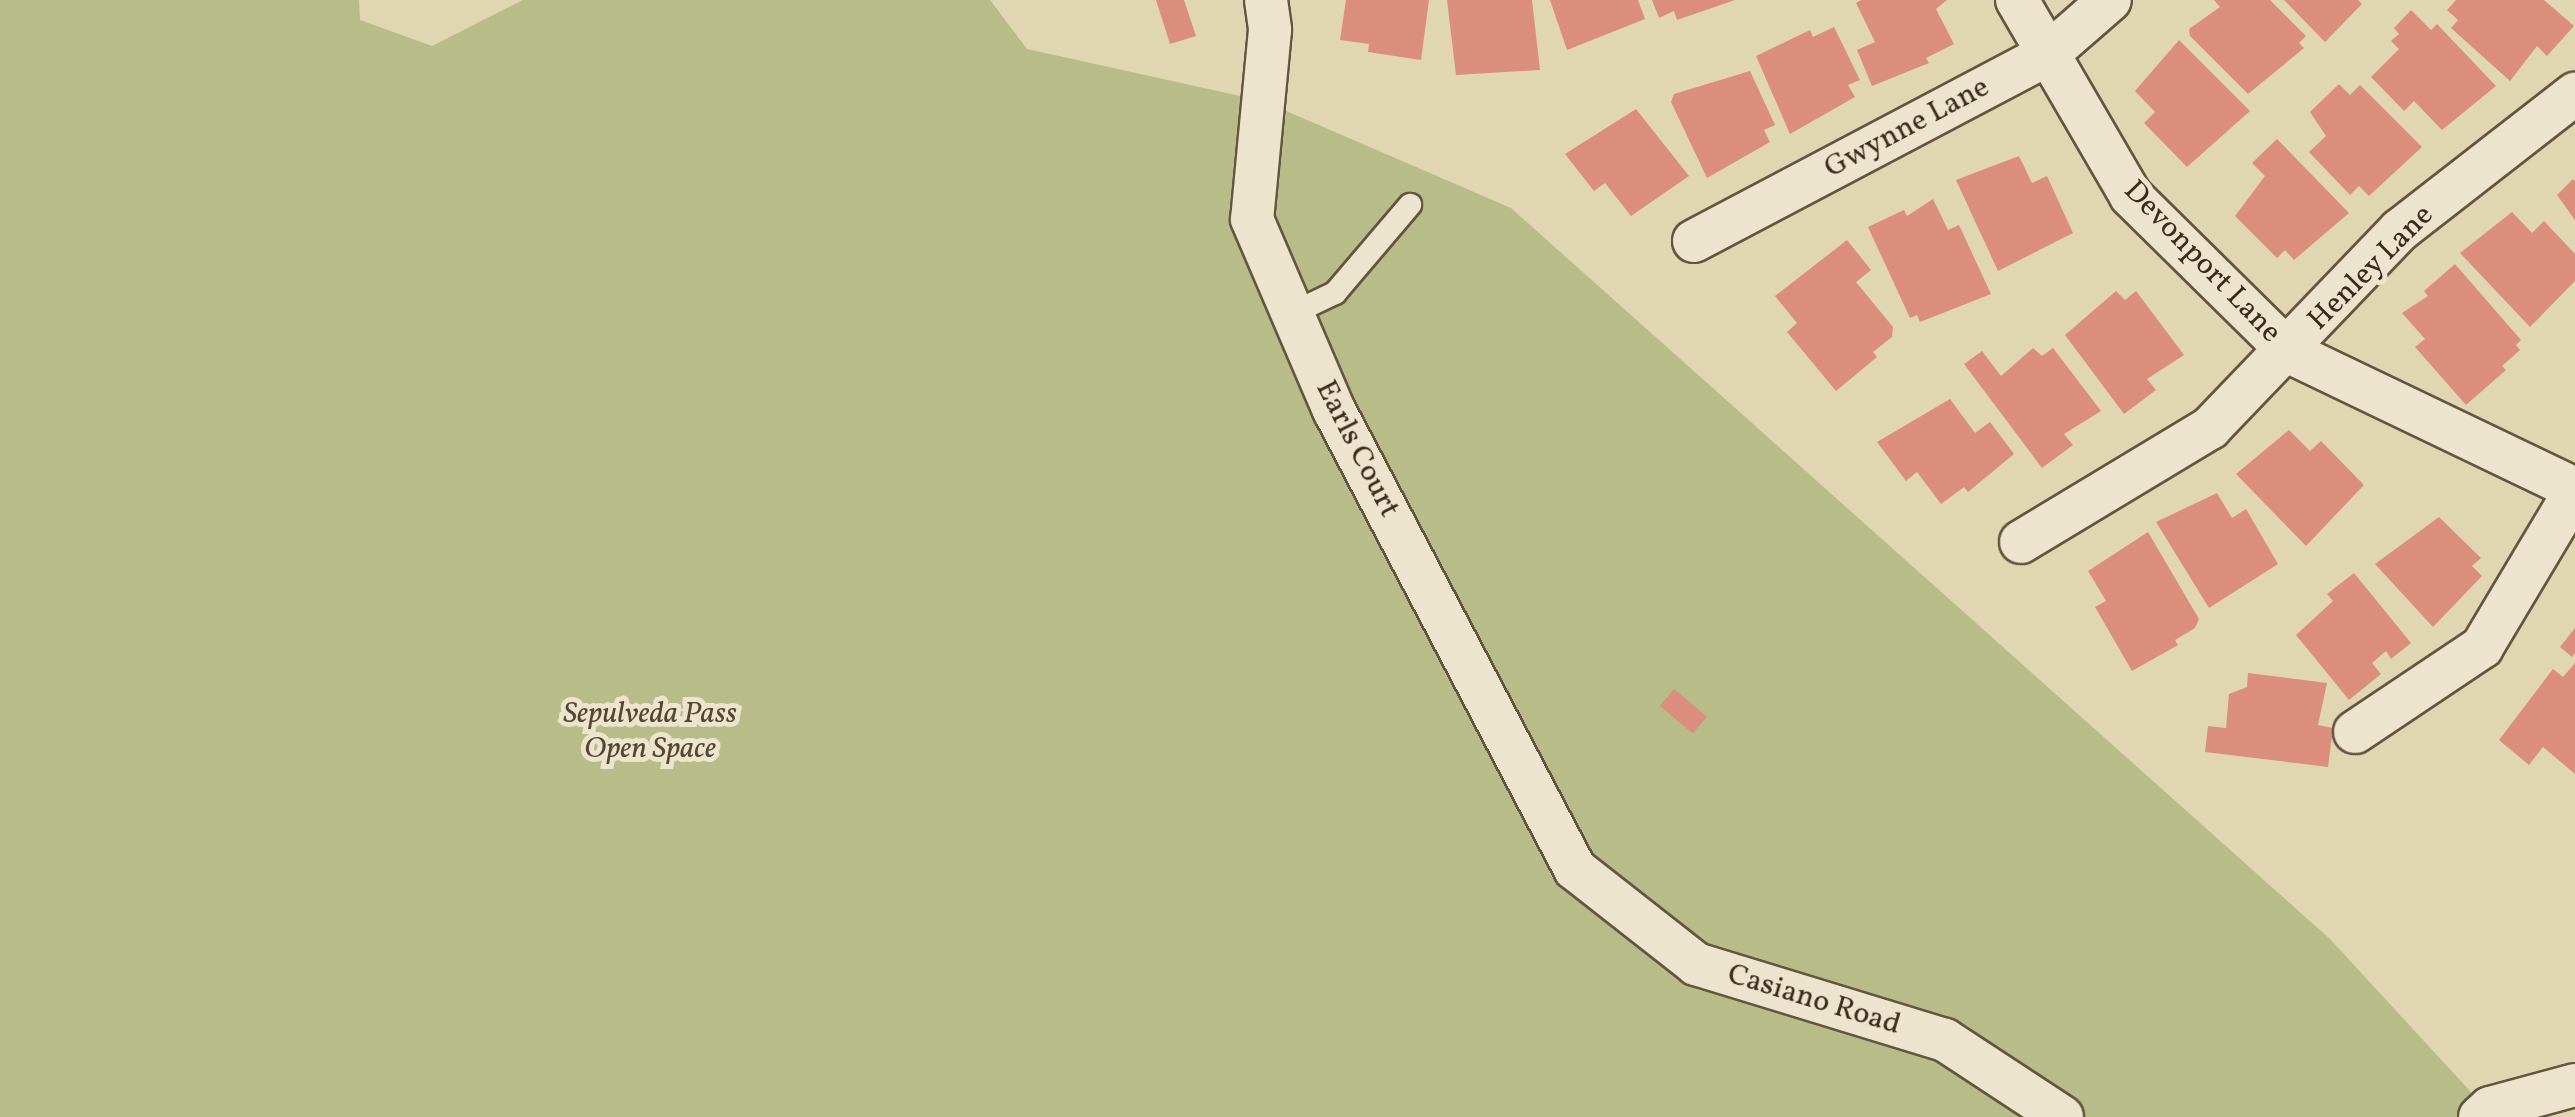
<!DOCTYPE html>
<html>
<head>
<meta charset="utf-8">
<style>
  body { margin:0 }
  #map { position:relative; width:2575px; height:1117px; overflow:hidden; background:#e1d6b2; font-family:Vollkorn,serif }
  div>[style] { position:absolute }
  [style*='--x'] { left:calc(var(--x)*1px); top:calc(var(--y)*1px); width:calc(var(--w)*1px); rotate:calc(var(--a)*1deg) }
  .green>* { inset:0; background:#b8bc89 }
  .building>* { inset:0; background:#db8e7c; transform-origin:0 0 }
  .roads { filter:drop-shadow(2px 0 #645440) drop-shadow(-2px 0 #645440) drop-shadow(0 2px #645440) drop-shadow(0 -2px #645440) }
  .service>* { height:22px; margin:-11px; padding:0 11px; transform-origin:11px; border-radius:11px; background:#ece4cd }
  .minor>* { height:42px; margin:-21px; padding:0 21px; transform-origin:21px; border-radius:21px; background:#ece4cd }
  span { translate:-50% -50%; white-space:nowrap; text-align:center; line-height:1.15; -webkit-text-stroke:10px #ece4cd; paint-order:stroke }
  .street-label { font-size:30px; color:#3b291a }
  .park-label { font-size:30px; color:#544630; font-style:italic }
</style>
</head>
<body>
<div id="map">
  <div class="green">
    <div style="clip-path:polygon(0 0,359px 0,360px 20px,432px 46px,523px 0,990px 0,1027px 49px,1263px 101px,1511px 208px,2330px 939px,2494px 1117px,0 1117px)"></div>
  </div>
  <div class="building">
    <div style="clip-path:polygon(1156px 0,1184px 0,1196px 36px,1170px 44px)"></div>
    <div style="clip-path:polygon(1346px 0,1429px 0,1421px 60px,1368px 52px,1369px 44px,1340px 40px)"></div>
    <div style="clip-path:polygon(1447px 0,1532px 0,1540px 70px,1456px 75px)"></div>
    <div style="clip-path:polygon(1550px 0,1638px 0,1645px 19px,1567px 50px)"></div>
    <div style="clip-path:polygon(1652px 0,1735px 0,1677px 20px,1674px 11px,1659px 18px)"></div>
    <div style="clip-path:polygon(1861px 0,1947px 0,1936px 9px,1954px 44px,1926px 58px,1929px 63px,1872px 86px,1857px 50px,1875px 42px,1856px 3px)"></div>
    <div style="clip-path:polygon(2214px 0,2270px 0,2306px 36px,2299px 43px,2304px 48px,2248px 94px,2190px 36px,2189px 29px,2220px 7px)"></div>
    <div style="clip-path:polygon(2284px 0,2358px 0,2362px 4px,2325px 42px)"></div>
    <div style="clip-path:polygon(2456px 0,2544px 0,2574px 26px,2547px 56px,2537px 46px,2510px 81px,2451px 28px,2458px 20px,2447px 10px)"></div>
    <div style="clip-path:polygon(2411px 10px,2431px 30px,2437px 24px,2496px 86px,2442px 130px,2414px 101px,2404px 111px,2371px 77px,2399px 49px,2391px 41px,2399px 34px,2394px 28px)"></div>
    <div style="clip-path:polygon(1834px 27px,1860px 80px,1848px 85px,1855px 97px,1790px 134px,1756px 56px,1810px 30px,1813px 37px)"></div>
    <div style="clip-path:polygon(2179px 40px,2250px 111px,2187px 167px,2144px 123px,2155px 112px,2135px 91px)"></div>
    <div style="clip-path:polygon(1750px 71px,1775px 125px,1764px 130px,1770px 142px,1707px 178px,1671px 102px,1674px 94px)"></div>
    <div style="clip-path:polygon(2339px 84px,2350px 95px,2360px 85px,2422px 147px,2369px 196px,2359px 186px,2350px 195px,2309px 152px,2326px 136px,2310px 112px)"></div>
    <div style="clip-path:polygon(1636px 109px,1689px 176px,1631px 216px,1605px 183px,1594px 191px,1565px 154px)"></div>
    <div style="clip-path:polygon(2277px 139px,2349px 213px,2294px 260px,2285px 250px,2277px 258px,2235px 216px,2265px 176px,2252px 163px)"></div>
    <div style="clip-path:polygon(2019px 156px,2032px 183px,2047px 176px,2073px 233px,1998px 271px,1956px 180px)"></div>
    <div style="clip-path:polygon(2573px 179px,2575px 181px,2575px 220px,2557px 195px)"></div>
    <div style="clip-path:polygon(1933px 199px,1948px 230px,1959px 225px,1991px 294px,1920px 322px,1917px 315px,1910px 318px,1868px 227px,1904px 210px,1907px 216px)"></div>
    <div style="clip-path:polygon(2512px 212px,2532px 233px,2544px 221px,2575px 254px,2575px 281px,2530px 327px,2460px 253px)"></div>
    <div style="clip-path:polygon(1847px 240px,1871px 270px,1856px 282px,1893px 327px,1892px 337px,1873px 352px,1877px 357px,1836px 391px,1787px 332px,1797px 323px,1775px 296px)"></div>
    <div style="clip-path:polygon(2455px 264px,2521px 340px,2516px 345px,2520px 350px,2502px 366px,2506px 370px,2466px 405px,2415px 347px,2425px 339px,2402px 313px,2428px 296px,2424px 291px)"></div>
    <div style="clip-path:polygon(2116px 291px,2125px 300px,2136px 291px,2184px 355px,2147px 379px,2156px 390px,2124px 414px,2065px 335px)"></div>
    <div style="clip-path:polygon(2033px 348px,2042px 356px,2053px 348px,2101px 411px,2064px 434px,2073px 445px,2042px 468px,1964px 364px,1982px 351px,2001px 376px)"></div>
    <div style="clip-path:polygon(1950px 399px,1975px 433px,1990px 422px,2014px 454px,1968px 492px,1964px 487px,1941px 504px,1917px 472px,1906px 481px,1877px 442px)"></div>
    <div style="clip-path:polygon(2289px 430px,2310px 451px,2321px 441px,2364px 485px,2306px 546px,2236px 474px)"></div>
    <div style="clip-path:polygon(2217px 493px,2232px 518px,2246px 509px,2278px 564px,2209px 608px,2156px 522px)"></div>
    <div style="clip-path:polygon(2439px 517px,2481px 558px,2472px 566px,2482px 576px,2433px 627px,2375px 564px)"></div>
    <div style="clip-path:polygon(2148px 532px,2199px 619px,2195px 628px,2175px 640px,2178px 645px,2132px 671px,2095px 607px,2106px 601px,2088px 571px)"></div>
    <div style="clip-path:polygon(2354px 573px,2411px 643px,2391px 659px,2386px 651px,2372px 663px,2381px 674px,2349px 700px,2296px 635px,2333px 601px,2327px 594px)"></div>
    <div style="clip-path:polygon(2575px 628px,2575px 653px,2572px 657px,2560px 647px)"></div>
    <div style="clip-path:polygon(2575px 663px,2575px 774px,2543px 747px,2529px 765px,2499px 740px,2553px 669px,2563px 677px)"></div>
    <div style="clip-path:polygon(2248px 673px,2327px 683px,2318px 725px,2333px 728px,2328px 767px,2205px 752px,2208px 726px,2226px 728px,2229px 694px,2247px 687px)"></div>
    <div style="left:1674px;top:689px;width:43px;height:22px;rotate:40deg"></div>
  </div>
  <div class="roads">
    <div class="service">
      <div style="--x:1293;--y:313;--w:47;--a:-25.5"></div>
      <div style="--x:1335;--y:293;--w:116;--a:-49.6"></div>
    </div>
    <div class="minor">
      <div style="--x:1266;--y:0;--w:30;--a:82"></div>
      <div style="--x:1270;--y:30;--w:190;--a:95.4"></div>
      <div style="--x:1252;--y:219;--w:208;--a:66.8"></div>
      <div style="--x:1334;--y:410;--w:518;--a:62.3"></div>
      <div style="--x:1575;--y:869;--w:154;--a:38.1"></div>
      <div style="--x:1696;--y:964;--w:260;--a:17"></div>
      <div style="--x:1945;--y:1040;--w:140;--a:33.3"></div>
      <div style="--x:2017;--y:0;--w:227;--a:59.8"></div>
      <div style="--x:2131;--y:196;--w:222;--a:44.6"></div>
      <div style="--x:2289;--y:352;--w:317;--a:25.6"></div>
      <div style="--x:1694;--y:241;--w:400;--a:-27.8"></div>
      <div style="--x:2048;--y:54;--w:82;--a:-41.1"></div>
      <div style="--x:2021;--y:542;--w:221;--a:-31.1"></div>
      <div style="--x:2210;--y:428;--w:274;--a:-46.2"></div>
      <div style="--x:2400;--y:230;--w:222;--a:-37.9"></div>
      <div style="--x:2355;--y:732;--w:153;--a:-33.8"></div>
      <div style="--x:2482;--y:647;--w:182;--a:-59.2"></div>
      <div style="--x:2480;--y:1117;--w:13;--a:-42"></div>
      <div style="--x:2490;--y:1108;--w:88;--a:-15.1"></div>
    </div>
  </div>
  <div class="street-label">
    <span style="left:1907px;top:128px;rotate:-28deg">Gwynne Lane</span>
    <span style="left:2202px;top:262px;rotate:46deg">Devonport Lane</span>
    <span style="left:2371px;top:268px;rotate:-45deg">Henley Lane</span>
    <span style="left:1357px;top:449px;rotate:63deg">Earls Court</span>
    <span style="left:1814px;top:1000px;rotate:17deg">Casiano Road</span>
  </div>
  <div class="park-label">
    <span style="left:650px;top:731px">Sepulveda Pass<br>Open Space</span>
  </div>
</div>
</body>
</html>
